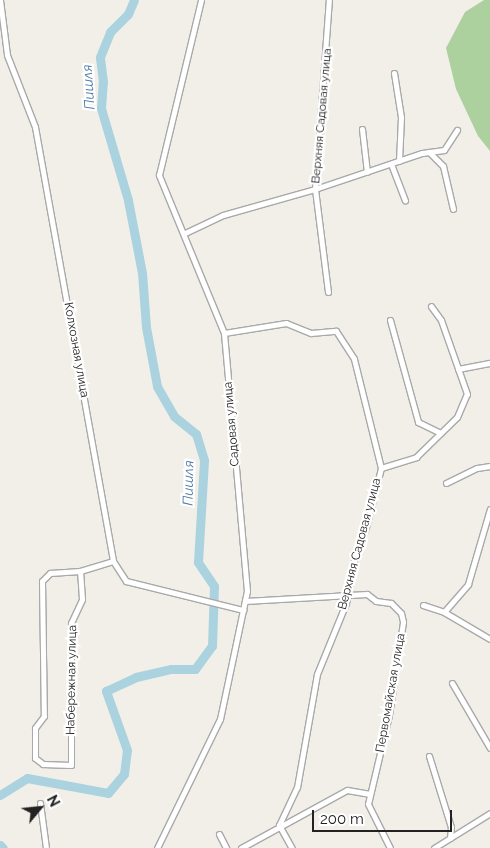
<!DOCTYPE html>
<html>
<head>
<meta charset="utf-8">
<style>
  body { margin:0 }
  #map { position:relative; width:490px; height:848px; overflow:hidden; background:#f2efe9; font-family:Raleway,sans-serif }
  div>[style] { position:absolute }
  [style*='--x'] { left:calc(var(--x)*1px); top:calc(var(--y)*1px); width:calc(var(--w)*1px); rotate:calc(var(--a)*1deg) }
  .forest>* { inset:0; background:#add19e }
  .river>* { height:9px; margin:-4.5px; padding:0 4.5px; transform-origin:4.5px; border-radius:4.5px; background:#aad3df }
  .roads { filter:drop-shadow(1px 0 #a9a9a9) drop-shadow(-1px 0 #a9a9a9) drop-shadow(0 1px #a9a9a9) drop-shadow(0 -1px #a9a9a9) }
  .street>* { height:5px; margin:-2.5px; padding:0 2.5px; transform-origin:2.5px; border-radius:2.5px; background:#fff }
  span { translate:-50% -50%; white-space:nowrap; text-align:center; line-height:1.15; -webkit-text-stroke:4.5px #fff; paint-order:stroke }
  .street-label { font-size:12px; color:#222 }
  .water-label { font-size:14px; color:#4a7aab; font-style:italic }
  .north { position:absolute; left:15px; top:783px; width:50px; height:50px; -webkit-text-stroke:4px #fff; paint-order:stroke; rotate:62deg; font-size:14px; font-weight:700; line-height:20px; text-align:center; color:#222 }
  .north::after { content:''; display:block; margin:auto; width:18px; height:22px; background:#222; clip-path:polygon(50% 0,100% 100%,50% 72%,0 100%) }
  .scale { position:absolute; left:312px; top:810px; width:140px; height:22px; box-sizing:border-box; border:2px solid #222; border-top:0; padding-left:6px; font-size:15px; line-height:18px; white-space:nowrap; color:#222; -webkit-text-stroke:4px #fff; paint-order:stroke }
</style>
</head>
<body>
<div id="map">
  <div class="forest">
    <div style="clip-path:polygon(484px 0,490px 0,490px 151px,478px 136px,456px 89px,446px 48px,465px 12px)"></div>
  </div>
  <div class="river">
    <div style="--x:0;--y:795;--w:32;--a:-32"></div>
    <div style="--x:27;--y:778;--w:82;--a:10.5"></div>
    <div style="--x:108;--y:793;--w:25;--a:-50"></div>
    <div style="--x:124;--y:774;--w:24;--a:-83"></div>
    <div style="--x:127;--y:750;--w:63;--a:-109.6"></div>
    <div style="--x:106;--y:691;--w:33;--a:-25"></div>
    <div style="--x:136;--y:677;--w:36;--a:-13"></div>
    <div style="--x:171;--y:669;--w:24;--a:0"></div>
    <div style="--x:195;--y:669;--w:29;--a:-54"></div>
    <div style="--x:212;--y:646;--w:60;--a:-88.1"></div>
    <div style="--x:214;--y:586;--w:29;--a:-124"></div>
    <div style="--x:198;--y:562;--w:102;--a:-86.6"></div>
    <div style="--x:204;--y:460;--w:27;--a:-107"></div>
    <div style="--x:196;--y:434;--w:28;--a:-141"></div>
    <div style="--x:174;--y:416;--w:34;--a:-120"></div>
    <div style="--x:157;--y:386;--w:60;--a:-100.6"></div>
    <div style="--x:146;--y:327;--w:54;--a:-94.2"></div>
    <div style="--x:142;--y:273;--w:74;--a:-100.9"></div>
    <div style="--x:128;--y:200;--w:96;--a:-106.4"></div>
    <div style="--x:101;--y:108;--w:26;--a:-86"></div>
    <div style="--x:103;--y:82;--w:25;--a:-97"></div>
    <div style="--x:100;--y:57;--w:27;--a:-68"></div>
    <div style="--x:110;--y:32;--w:25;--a:-45"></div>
    <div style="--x:128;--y:14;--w:15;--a:-67"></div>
    <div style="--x:0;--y:845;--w:4;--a:45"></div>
  </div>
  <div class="roads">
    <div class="street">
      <div style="--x:0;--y:0;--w:55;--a:82.7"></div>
      <div style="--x:7;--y:55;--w:77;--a:68.7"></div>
      <div style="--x:35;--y:127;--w:441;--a:79.8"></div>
      <div style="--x:113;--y:561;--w:24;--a:57"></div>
      <div style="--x:126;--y:581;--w:121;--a:13.9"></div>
      <div style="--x:394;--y:73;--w:45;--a:81"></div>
      <div style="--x:401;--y:117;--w:44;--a:92.6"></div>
      <div style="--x:362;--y:129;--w:43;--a:83.4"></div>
      <div style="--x:429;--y:152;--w:20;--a:45"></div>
      <div style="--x:443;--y:166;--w:44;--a:76.9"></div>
      <div style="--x:391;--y:164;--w:39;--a:69"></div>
      <div style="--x:185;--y:233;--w:42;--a:-25.3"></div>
      <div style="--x:223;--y:215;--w:96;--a:-15.8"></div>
      <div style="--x:315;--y:189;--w:113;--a:-18.6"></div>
      <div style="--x:422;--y:153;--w:22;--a:-8"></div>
      <div style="--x:444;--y:150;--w:24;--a:-57"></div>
      <div style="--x:328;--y:292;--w:104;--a:-97.2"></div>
      <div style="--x:315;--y:189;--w:190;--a:-85.8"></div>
      <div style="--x:390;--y:320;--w:106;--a:74.6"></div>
      <div style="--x:418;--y:422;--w:25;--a:26"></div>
      <div style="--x:224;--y:333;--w:63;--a:-9.2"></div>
      <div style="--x:286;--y:323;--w:27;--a:22"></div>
      <div style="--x:311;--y:333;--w:25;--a:-5"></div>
      <div style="--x:336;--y:331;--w:33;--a:57"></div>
      <div style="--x:354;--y:359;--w:112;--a:76.1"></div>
      <div style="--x:381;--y:468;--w:61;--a:104.3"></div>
      <div style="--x:366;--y:527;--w:35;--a:110"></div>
      <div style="--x:354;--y:560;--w:44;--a:100.5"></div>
      <div style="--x:346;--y:603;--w:77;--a:112.2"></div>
      <div style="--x:317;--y:674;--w:115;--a:100"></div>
      <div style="--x:297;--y:787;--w:42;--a:115.3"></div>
      <div style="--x:279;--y:825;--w:26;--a:61"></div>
      <div style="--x:458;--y:369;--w:33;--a:-11"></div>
      <div style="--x:381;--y:468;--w:37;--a:-17"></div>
      <div style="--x:416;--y:457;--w:57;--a:-44.3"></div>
      <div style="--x:457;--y:417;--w:25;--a:-67"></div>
      <div style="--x:467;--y:394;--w:78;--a:-109.4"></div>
      <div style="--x:441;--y:320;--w:17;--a:-126"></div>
      <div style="--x:446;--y:483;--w:34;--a:-26"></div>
      <div style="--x:477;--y:468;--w:13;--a:-9"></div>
      <div style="--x:80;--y:571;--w:30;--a:176"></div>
      <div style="--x:50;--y:573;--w:11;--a:135"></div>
      <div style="--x:42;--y:581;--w:135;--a:89.2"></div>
      <div style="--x:44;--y:716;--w:15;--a:127"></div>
      <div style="--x:35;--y:728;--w:30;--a:90"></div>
      <div style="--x:35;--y:758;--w:10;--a:37"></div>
      <div style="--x:43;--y:764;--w:28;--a:2"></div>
      <div style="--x:71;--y:765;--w:142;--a:-90"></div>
      <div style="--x:71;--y:623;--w:26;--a:-65"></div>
      <div style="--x:82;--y:599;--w:28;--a:-94"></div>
      <div style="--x:80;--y:571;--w:34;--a:-17"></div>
      <div style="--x:245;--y:601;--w:122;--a:-3.3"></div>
      <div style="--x:367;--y:594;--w:11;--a:38"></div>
      <div style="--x:376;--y:601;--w:15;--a:8"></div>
      <div style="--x:391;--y:603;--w:14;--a:45"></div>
      <div style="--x:401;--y:613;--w:9;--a:77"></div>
      <div style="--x:403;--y:622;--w:94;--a:98.6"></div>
      <div style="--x:389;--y:715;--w:91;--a:103.3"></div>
      <div style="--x:368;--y:804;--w:49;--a:63.4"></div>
      <div style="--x:423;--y:605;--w:22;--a:18"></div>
      <div style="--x:444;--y:612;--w:53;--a:30.4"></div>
      <div style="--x:444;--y:612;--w:37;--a:-49"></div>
      <div style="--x:468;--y:584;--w:78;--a:-73.7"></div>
      <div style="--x:452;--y:683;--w:75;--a:59.7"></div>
      <div style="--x:429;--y:756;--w:74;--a:72.8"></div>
      <div style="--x:451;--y:827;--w:11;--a:95"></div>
      <div style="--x:40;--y:803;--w:45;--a:82.4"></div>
      <div style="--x:219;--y:834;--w:16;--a:63"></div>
      <div style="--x:157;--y:848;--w:144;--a:-64"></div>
      <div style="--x:220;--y:719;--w:131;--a:-78.1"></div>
      <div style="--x:247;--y:591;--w:259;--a:-95.1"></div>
      <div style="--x:224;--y:333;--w:171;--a:-112.4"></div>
      <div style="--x:159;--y:175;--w:180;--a:-76.5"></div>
      <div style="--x:241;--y:848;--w:121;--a:-28.7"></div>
      <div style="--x:347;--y:790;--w:22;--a:10"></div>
      <div style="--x:434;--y:848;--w:66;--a:-32"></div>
    </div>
  </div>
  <div class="street-label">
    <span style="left:322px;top:116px;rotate:-85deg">Верхняя Садовая улица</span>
    <span style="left:76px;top:350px;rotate:80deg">Колхозная улица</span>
    <span style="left:232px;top:424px;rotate:-95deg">Садовая улица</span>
    <span style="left:360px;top:544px;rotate:-75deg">Верхняя Садовая улица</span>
    <span style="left:72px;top:680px;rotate:-89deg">Набережная улица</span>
    <span style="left:391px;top:693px;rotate:-80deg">Первомайская улица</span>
  </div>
  <div class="water-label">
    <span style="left:88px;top:87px;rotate:-94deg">Пишля</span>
    <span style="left:188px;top:483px;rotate:-89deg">Пишля</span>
  </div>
  <div class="north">N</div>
  <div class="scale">200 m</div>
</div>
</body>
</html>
